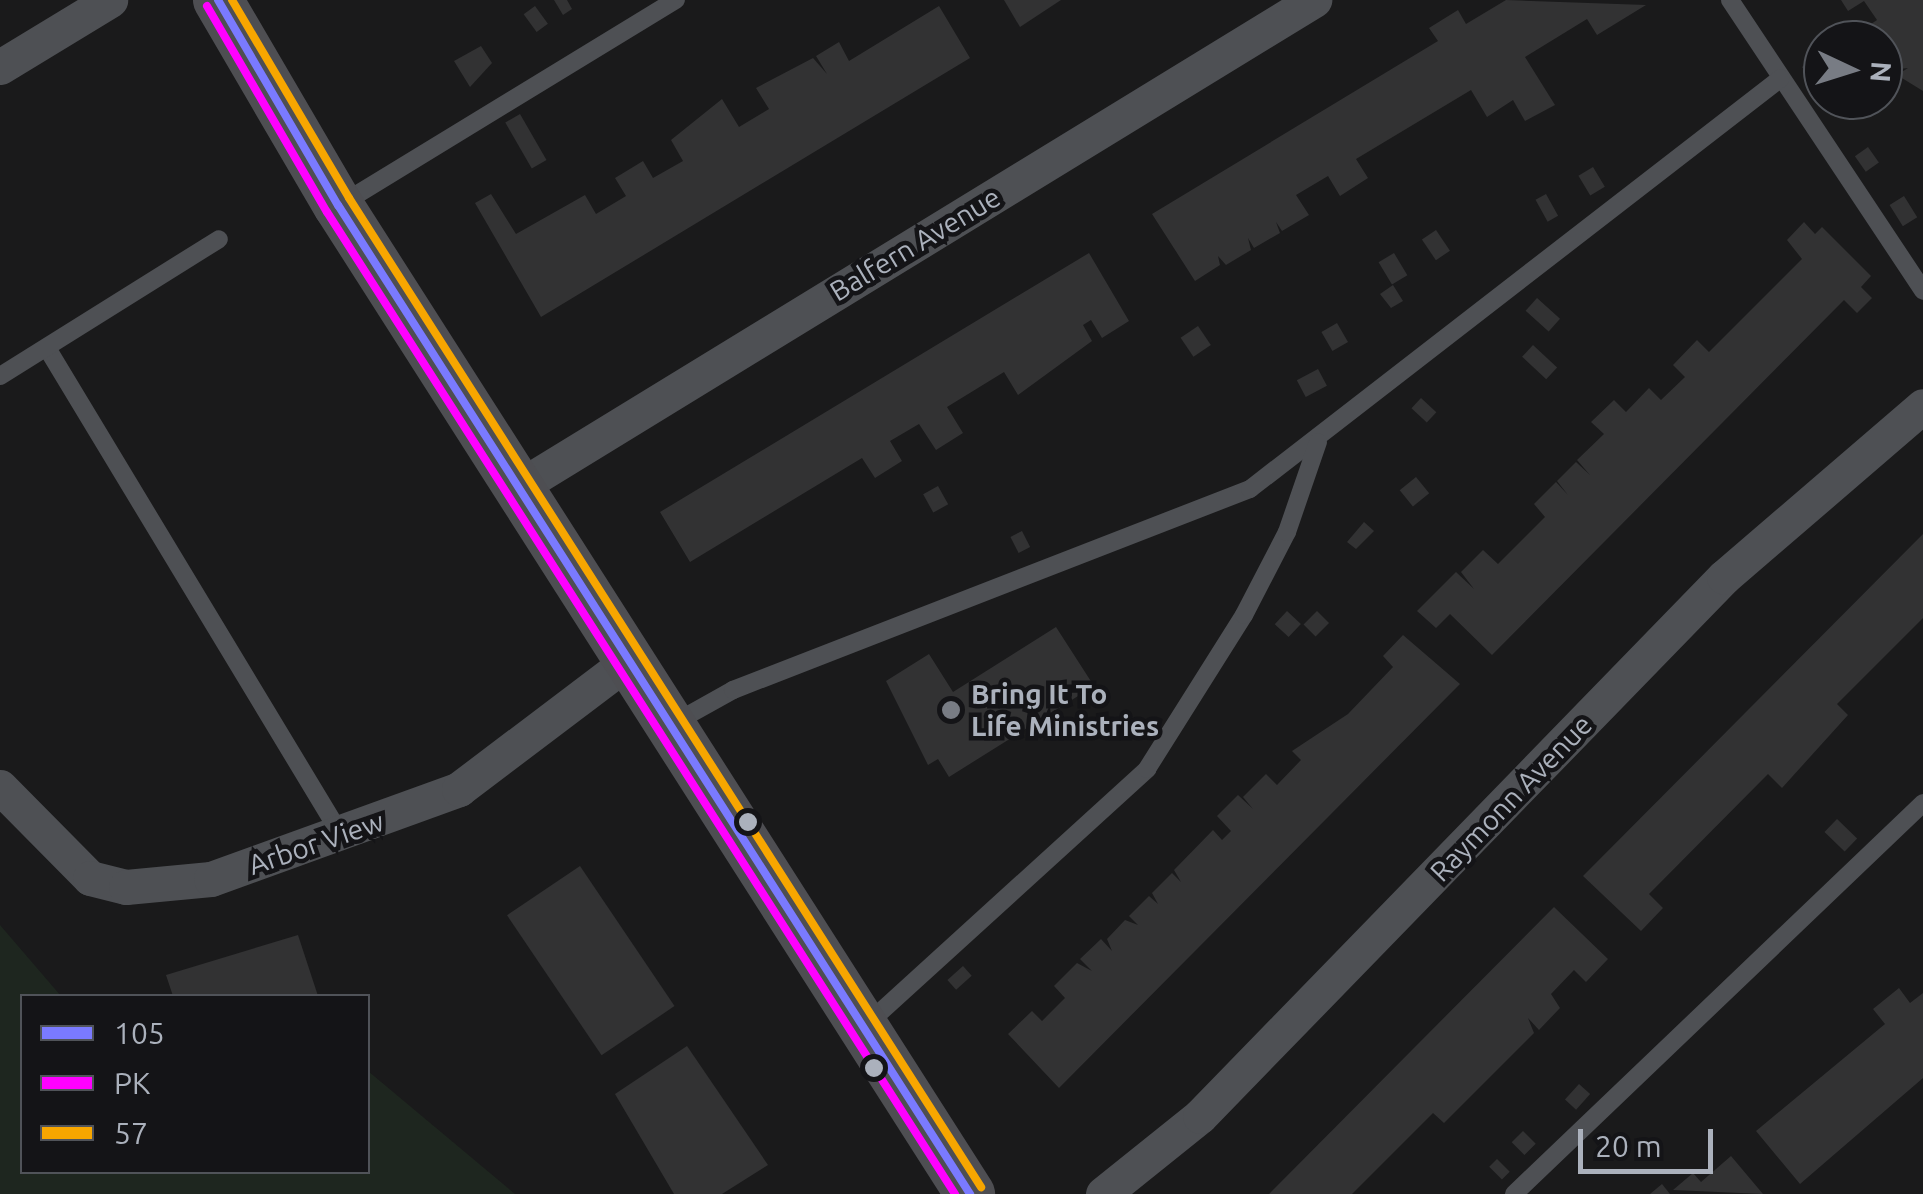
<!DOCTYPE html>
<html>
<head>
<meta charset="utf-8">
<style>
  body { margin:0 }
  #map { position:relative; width:1923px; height:1194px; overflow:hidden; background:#1a1a1b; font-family:Ubuntu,sans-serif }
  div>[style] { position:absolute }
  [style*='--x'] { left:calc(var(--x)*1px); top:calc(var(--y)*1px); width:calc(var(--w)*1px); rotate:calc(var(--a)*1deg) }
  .green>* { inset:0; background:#1e261f }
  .building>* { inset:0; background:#323233; transform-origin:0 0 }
  .service>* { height:18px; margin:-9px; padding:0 9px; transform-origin:9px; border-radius:9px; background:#4e5054 }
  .minor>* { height:35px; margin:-17.5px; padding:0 17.5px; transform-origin:17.5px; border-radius:17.5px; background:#4e5054 }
  .secondary>* { height:50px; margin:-25px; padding:0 25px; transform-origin:25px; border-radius:25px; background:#4e4e52 }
  .bus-1>* { height:8px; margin:-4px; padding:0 4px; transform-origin:4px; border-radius:4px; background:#7a7aff }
  .bus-2>* { height:8px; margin:-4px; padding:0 4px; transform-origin:4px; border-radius:4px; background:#f0f }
  .bus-3>* { height:8px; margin:-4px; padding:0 4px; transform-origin:4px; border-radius:4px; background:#f7a600 }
  .dots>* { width:28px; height:28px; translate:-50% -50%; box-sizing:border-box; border:5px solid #141417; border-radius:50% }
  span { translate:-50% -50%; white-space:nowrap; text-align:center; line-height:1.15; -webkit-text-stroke:9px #141417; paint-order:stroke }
  .street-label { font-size:28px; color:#abb1bc }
  .poi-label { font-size:28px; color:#abb1bc; font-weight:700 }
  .left { translate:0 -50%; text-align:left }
  .legend { position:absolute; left:20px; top:994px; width:350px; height:180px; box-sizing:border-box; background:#141417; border:2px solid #505359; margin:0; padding:12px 18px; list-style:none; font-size:30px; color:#abb1bc }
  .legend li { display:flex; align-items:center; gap:20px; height:50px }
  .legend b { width:50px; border:2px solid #505359 }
  .north { position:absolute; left:1803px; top:20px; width:100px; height:100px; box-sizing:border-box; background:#141417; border:2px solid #505359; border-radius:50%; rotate:94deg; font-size:28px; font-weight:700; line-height:40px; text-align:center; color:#abb1bc }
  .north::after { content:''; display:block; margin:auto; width:35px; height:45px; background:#787c84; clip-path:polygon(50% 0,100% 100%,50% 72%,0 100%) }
  .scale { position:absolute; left:1578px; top:1129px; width:135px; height:45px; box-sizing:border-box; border:5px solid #abb1bc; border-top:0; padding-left:12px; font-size:30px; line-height:35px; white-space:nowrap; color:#abb1bc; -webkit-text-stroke:8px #141417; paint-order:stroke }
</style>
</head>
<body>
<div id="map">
  <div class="green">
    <div style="clip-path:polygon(0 925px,61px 996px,22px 996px,22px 1172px,368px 1172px,368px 1071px,515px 1194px,0 1194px)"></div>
  </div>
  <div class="building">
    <div style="clip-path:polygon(554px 0,567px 0,572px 9px,563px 15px)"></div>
    <div style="clip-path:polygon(1004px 0,1061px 0,1020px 27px)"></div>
    <div style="clip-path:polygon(1506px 0,1646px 5px,1597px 35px,1587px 19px,1525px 57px,1555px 105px,1525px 121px,1513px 100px,1487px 117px,1471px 90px,1356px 159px,1368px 178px,1340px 196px,1328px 176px,1296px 195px,1309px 215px,1282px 231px,1276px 222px,1280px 233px,1254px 248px,1248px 238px,1251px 250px,1226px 265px,1218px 256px,1220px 265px,1195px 281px,1152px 214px,1438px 41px,1429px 28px,1458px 10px,1466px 24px)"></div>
    <div style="clip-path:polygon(1841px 0,1923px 0,1923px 91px,1897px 75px,1908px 68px,1899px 69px,1884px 47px,1891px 42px,1868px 26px,1877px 20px,1864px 1px,1848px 11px)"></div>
    <div style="left:535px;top:6px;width:22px;height:14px;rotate:54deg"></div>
    <div style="clip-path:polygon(939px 6px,970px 58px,541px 317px,475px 203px,491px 194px,516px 234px,585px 195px,596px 214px,626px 196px,615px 178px,643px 161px,653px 178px,683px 161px,671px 140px,722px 99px,739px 127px,769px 109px,756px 88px,813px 58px,827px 74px,816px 56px,839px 42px,849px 61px)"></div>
    <div style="clip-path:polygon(481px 46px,492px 63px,470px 87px,454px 61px)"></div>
    <div style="clip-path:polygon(1813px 59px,1823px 73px,1816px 86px,1802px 67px)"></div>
    <div style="clip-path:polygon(1823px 93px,1823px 100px,1844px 107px,1831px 115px,1818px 97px)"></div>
    <div style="left:520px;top:114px;width:53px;height:17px;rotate:60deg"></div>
    <div style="left:1868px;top:147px;width:19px;height:16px;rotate:55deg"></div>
    <div style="left:1593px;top:167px;width:23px;height:17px;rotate:59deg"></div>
    <div style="left:1546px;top:194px;width:25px;height:12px;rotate:61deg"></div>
    <div style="left:1904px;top:196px;width:25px;height:17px;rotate:58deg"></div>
    <div style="clip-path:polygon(1804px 222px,1815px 234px,1822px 227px,1871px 276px,1861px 287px,1872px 298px,1857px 313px,1844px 300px,1492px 655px,1450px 614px,1436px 628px,1417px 611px,1456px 572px,1474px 589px,1461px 572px,1483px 550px,1498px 564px,1545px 517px,1534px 504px,1556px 482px,1568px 495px,1557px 481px,1576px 462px,1590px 475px,1577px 460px,1604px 434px,1591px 422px,1614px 400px,1626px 412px,1649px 388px,1661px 400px,1685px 377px,1673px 365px,1697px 340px,1709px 352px,1802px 259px,1787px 240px)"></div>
    <div style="left:1436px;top:230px;width:25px;height:17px;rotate:56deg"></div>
    <div style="clip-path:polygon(1089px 253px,1129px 321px,1102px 338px,1091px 320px,1083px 325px,1092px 341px,1018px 395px,1004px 372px,947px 407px,963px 433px,936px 450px,919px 424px,890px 441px,902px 461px,875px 478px,862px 458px,690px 562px,660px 512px)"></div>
    <div style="left:1394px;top:253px;width:26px;height:18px;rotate:59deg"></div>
    <div style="clip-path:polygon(1393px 285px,1403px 301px,1391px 308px,1380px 294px)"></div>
    <div style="left:1537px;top:298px;width:31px;height:17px;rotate:42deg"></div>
    <div style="left:1337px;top:323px;width:22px;height:18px;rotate:60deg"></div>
    <div style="left:1198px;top:326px;width:23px;height:21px;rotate:56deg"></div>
    <div style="left:1533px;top:345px;width:33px;height:16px;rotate:43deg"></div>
    <div style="left:1318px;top:369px;width:19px;height:24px;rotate:62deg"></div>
    <div style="left:1421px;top:398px;width:21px;height:14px;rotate:43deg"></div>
    <div style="left:1416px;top:477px;width:21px;height:21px;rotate:51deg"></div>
    <div style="left:938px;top:486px;width:21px;height:17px;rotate:61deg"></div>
    <div style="clip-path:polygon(1364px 522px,1374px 531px,1356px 549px,1347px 542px)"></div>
    <div style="left:1022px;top:531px;width:18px;height:13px;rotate:63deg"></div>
    <div style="clip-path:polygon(1923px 534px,1923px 618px,1837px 704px,1848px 715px,1782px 788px,1768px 774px,1649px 894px,1663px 908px,1641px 931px,1583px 876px)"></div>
    <div style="left:1287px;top:611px;width:19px;height:18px;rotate:43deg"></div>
    <div style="left:1317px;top:611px;width:17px;height:19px;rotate:45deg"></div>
    <div style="clip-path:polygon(1056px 627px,1094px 686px,949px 777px,938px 759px,928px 765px,886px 681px,929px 654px,953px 692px)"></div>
    <div style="clip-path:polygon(1403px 635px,1460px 684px,1059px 1088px,1008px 1034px,1032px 1011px,1042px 1021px,1065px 998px,1054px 986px,1077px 963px,1092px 971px,1080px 959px,1101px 939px,1112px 951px,1107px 939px,1125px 920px,1138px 925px,1129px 916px,1149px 896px,1158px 904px,1152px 893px,1172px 873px,1181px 882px,1174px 870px,1213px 830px,1222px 840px,1231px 831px,1217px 816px,1238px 795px,1253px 809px,1243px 797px,1266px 774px,1277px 785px,1301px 760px,1292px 751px,1348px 714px,1393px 667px,1383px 656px)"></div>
    <div style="left:1837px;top:819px;width:28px;height:18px;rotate:44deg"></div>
    <div style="left:580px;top:866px;width:169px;height:88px;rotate:56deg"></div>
    <div style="clip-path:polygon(1554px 907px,1608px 959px,1586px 982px,1574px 970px,1551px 994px,1560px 1008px,1539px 1030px,1528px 1018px,1534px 1033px,1444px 1123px,1433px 1113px,1352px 1194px,1269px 1194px)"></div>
    <div style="clip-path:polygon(298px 935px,318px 996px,173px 996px,166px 975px)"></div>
    <div style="left:963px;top:966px;width:13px;height:21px;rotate:48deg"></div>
    <div style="clip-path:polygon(1899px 988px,1910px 1003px,1923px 993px,1923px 1078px,1800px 1184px,1756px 1131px,1885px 1024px,1873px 1009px)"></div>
    <div style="clip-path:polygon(687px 1046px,768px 1165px,722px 1194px,674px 1194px,615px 1094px)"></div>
    <div style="left:1579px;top:1084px;width:15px;height:21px;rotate:42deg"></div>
    <div style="left:1523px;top:1131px;width:18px;height:16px;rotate:45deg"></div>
    <div style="clip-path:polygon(1731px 1156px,1763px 1194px,1673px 1190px,1693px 1173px,1701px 1182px)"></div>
    <div style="left:1497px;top:1159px;width:18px;height:11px;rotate:45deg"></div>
    <div style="clip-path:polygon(1662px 1184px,1670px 1194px,1650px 1194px)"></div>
  </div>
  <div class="service">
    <div style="--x:1730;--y:0;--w:349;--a:56.4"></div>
    <div style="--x:343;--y:203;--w:390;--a:-31.4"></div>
    <div style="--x:47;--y:348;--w:569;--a:58.88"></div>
    <div style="--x:0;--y:376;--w:258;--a:-32"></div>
    <div style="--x:674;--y:723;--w:68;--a:-29.2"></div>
    <div style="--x:733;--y:690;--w:555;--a:-21.25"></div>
    <div style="--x:1250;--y:489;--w:671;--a:-37.74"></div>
    <div style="--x:865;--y:1026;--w:382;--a:-42.3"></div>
    <div style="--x:1147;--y:769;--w:182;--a:-57.8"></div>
    <div style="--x:1244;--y:615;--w:93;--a:-62.6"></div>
    <div style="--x:1287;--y:532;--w:95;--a:-71"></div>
    <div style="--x:1514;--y:1194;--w:566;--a:-43.71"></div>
  </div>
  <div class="minor">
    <div style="--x:0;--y:67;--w:129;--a:-31.3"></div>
    <div style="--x:517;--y:488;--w:935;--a:-31.48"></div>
    <div style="--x:0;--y:787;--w:128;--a:45.3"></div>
    <div style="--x:90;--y:878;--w:37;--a:14"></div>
    <div style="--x:126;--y:887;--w:85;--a:-5.4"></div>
    <div style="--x:211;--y:879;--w:264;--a:-19.9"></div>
    <div style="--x:459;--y:789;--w:211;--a:-37.1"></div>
    <div style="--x:1103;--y:1194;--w:124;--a:-38.8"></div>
    <div style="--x:1200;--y:1116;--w:752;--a:-45.81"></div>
    <div style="--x:1724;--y:577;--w:262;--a:-40.7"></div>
  </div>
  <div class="secondary">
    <div style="--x:218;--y:0;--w:238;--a:59.7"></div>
    <div style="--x:338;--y:205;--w:1174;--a:57.42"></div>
  </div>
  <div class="bus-1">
    <div style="--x:218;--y:0;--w:238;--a:59.7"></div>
    <div style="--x:338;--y:205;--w:1174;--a:57.42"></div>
  </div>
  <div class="bus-2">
    <div style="--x:207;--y:6;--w:238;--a:59.8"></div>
    <div style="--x:327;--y:212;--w:1166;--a:57.4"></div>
  </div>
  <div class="bus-3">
    <div style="--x:232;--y:0;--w:230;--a:59.4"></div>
    <div style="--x:349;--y:198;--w:1174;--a:57.42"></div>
  </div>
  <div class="dots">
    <div style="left:951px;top:710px;background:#787c84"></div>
    <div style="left:748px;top:822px;background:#abb1bc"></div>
    <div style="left:874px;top:1068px;background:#abb1bc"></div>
  </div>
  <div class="street-label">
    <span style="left:915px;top:244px;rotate:-31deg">Balfern Avenue</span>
    <span style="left:1511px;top:798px;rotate:-46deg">Raymonn Avenue</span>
    <span style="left:316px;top:843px;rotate:-19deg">Arbor View</span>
  </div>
  <div class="poi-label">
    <span class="left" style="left:971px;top:710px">Bring It To<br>Life Ministries</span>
  </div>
  <ul class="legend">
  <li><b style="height:12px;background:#7a7aff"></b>105</li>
  <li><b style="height:12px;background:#f0f"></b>PK</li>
  <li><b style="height:12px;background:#f7a600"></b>57</li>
  </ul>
  <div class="north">N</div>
  <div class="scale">20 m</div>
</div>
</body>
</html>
